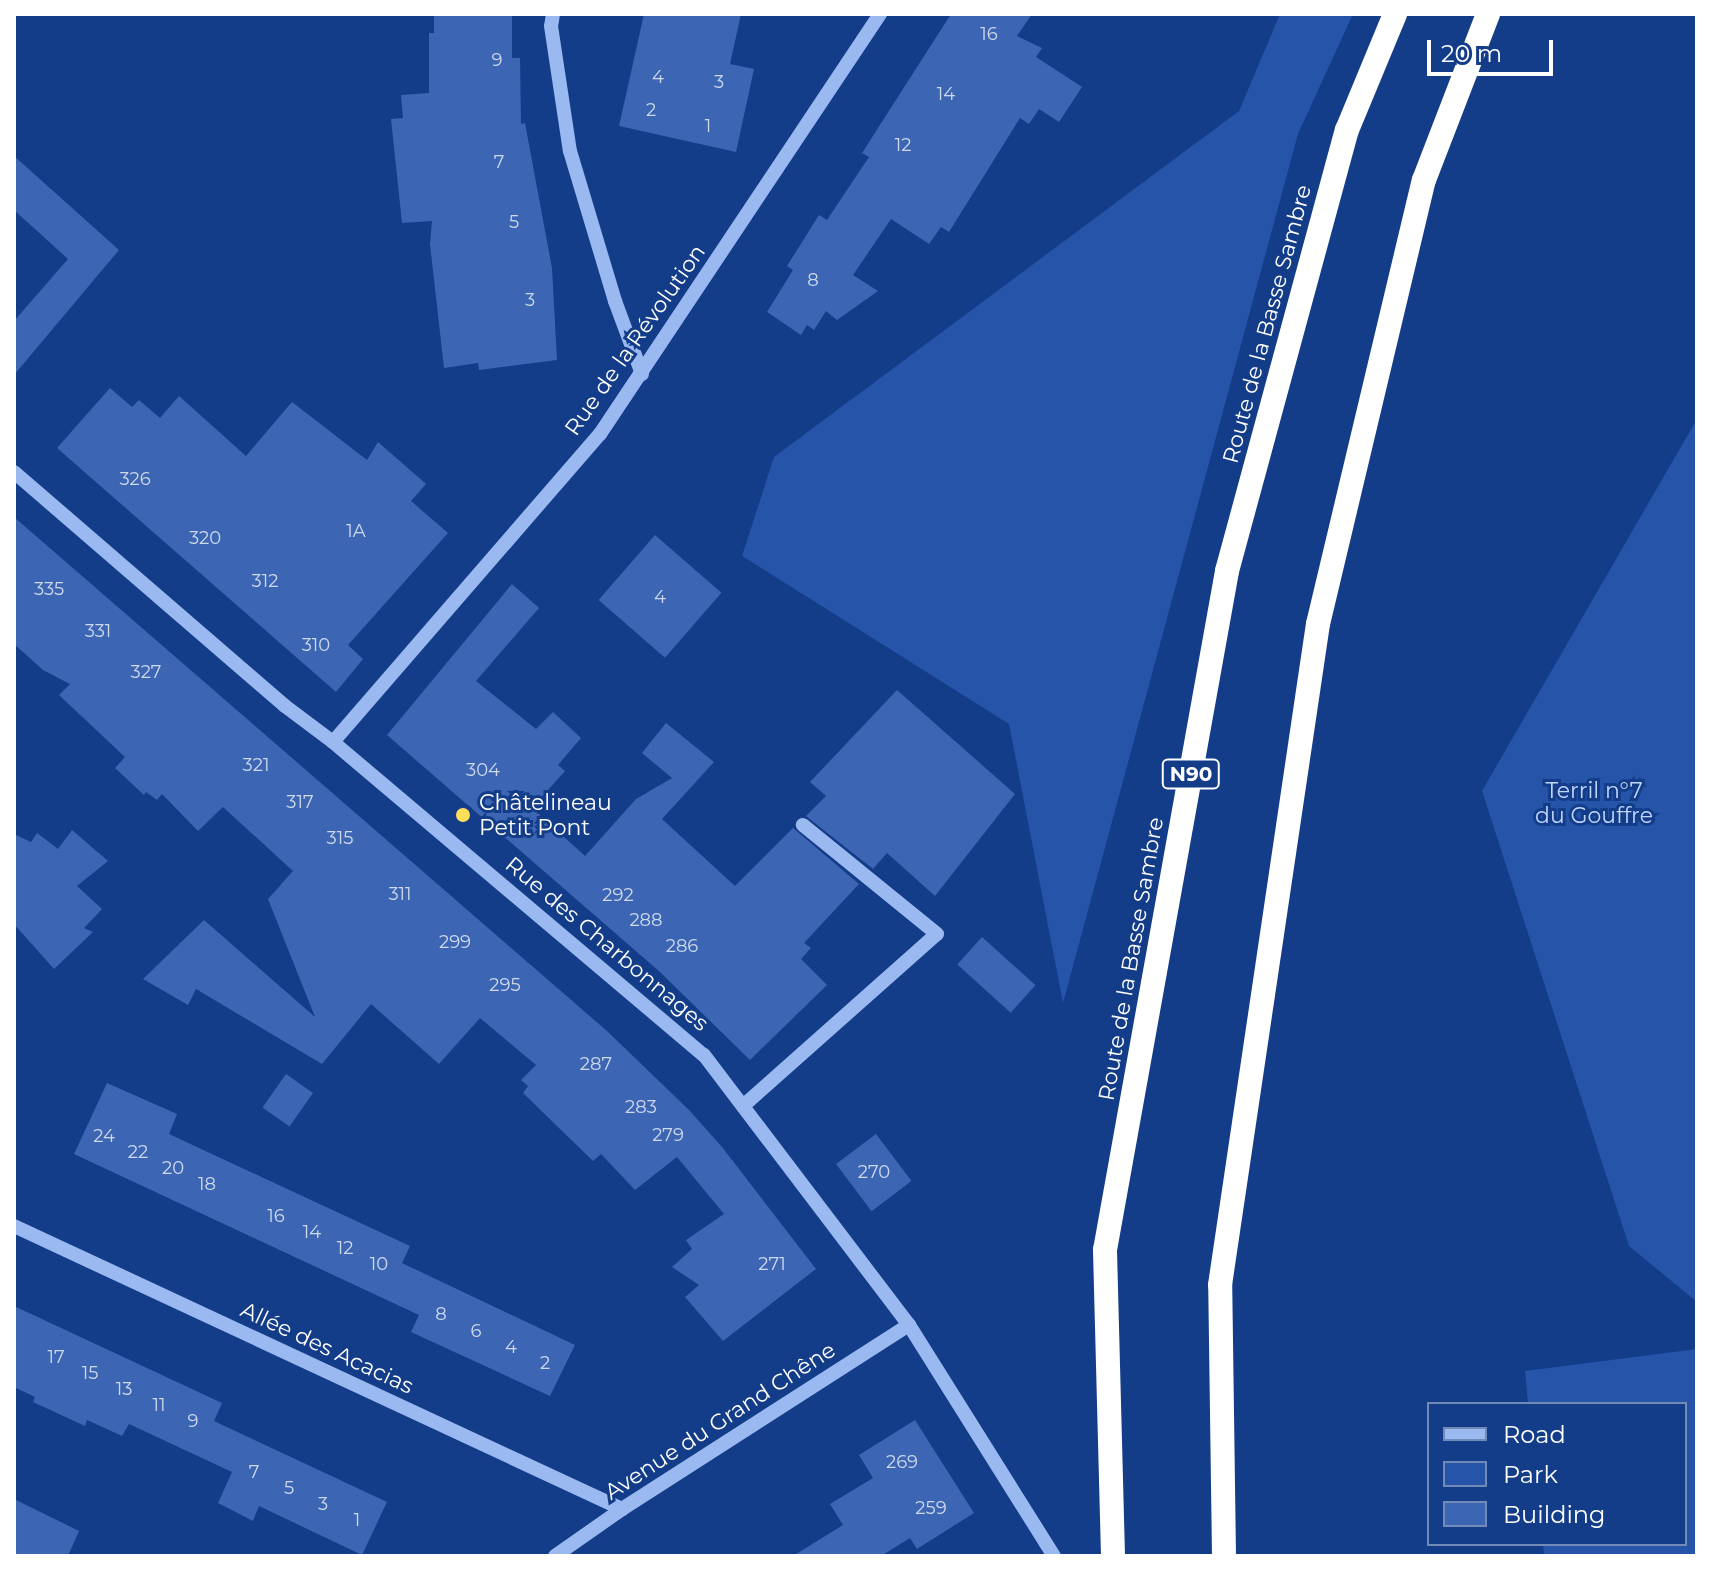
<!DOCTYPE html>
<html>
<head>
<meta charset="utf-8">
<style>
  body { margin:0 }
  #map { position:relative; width:1711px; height:1570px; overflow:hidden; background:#133c89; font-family:Montserrat,sans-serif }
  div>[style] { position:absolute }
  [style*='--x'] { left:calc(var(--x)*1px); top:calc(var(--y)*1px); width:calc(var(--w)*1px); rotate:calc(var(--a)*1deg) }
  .green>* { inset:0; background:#2554a8 }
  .building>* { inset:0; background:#3c66b3; transform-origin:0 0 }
  .minor>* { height:14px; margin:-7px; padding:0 7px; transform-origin:7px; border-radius:7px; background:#9ab9f0 }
  .highway>* { height:24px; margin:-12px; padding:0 12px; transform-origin:12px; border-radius:12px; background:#fff }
  .dots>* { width:22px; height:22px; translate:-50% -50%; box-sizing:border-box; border:4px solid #133c89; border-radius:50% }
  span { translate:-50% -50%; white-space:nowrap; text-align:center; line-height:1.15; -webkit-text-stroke:6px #133c89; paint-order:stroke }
  .number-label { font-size:18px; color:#ced9ec }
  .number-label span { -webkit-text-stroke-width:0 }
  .shield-label span { padding:2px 6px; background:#133c89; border:2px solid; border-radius:6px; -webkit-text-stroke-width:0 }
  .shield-label { font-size:20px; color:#fff; font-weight:700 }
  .street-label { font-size:22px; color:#fff }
  .park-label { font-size:22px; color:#c0d6fc }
  .poi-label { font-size:22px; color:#fff }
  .left { translate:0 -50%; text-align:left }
  .frame { position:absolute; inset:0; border:16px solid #fff; pointer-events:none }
  .legend { position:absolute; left:1427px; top:1402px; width:260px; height:144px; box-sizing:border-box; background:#133c89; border:2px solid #718ab8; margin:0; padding:10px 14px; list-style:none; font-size:24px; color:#fff }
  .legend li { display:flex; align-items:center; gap:16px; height:40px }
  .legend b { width:40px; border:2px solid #718ab8 }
  .scale { position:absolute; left:1427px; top:40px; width:126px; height:36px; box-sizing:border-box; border:4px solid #fff; border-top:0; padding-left:10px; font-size:24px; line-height:28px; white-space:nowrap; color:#fff; -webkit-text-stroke:6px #133c89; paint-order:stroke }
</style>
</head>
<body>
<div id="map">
  <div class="green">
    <div style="clip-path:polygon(1280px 14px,1353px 14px,1298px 134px,1063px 1003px,1009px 724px,742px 556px,774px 457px,1239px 111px)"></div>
    <div style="clip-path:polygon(1697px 419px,1697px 1302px,1629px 1246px,1482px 791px)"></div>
    <div style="clip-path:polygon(1697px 1349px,1697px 1556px,1544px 1556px,1543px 1544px,1685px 1544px,1685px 1404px,1528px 1404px,1525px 1371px)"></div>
  </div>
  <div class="building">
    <div style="clip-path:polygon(434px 14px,512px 14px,512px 58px,520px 58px,521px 124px,525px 123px,552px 268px,557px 360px,479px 370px,478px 363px,444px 368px,430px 244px,432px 221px,402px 223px,391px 119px,403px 118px,401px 95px,429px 93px,429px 33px,434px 33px)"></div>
    <div style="clip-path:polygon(644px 14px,741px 14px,730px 64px,754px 69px,736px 152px,619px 126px)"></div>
    <div style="clip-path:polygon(951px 14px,1032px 14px,1017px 36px,1042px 48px,1036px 57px,1082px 87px,1059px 122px,1039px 109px,1029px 124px,1020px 118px,949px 232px,941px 227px,929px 244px,891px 219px,853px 275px,878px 291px,837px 320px,826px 311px,814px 330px,807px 325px,801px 335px,767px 312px,793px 270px,787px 266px,819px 215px,827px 220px,869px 157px,862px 153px)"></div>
    <div style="clip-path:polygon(14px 156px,119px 250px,14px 375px,14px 321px,68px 259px,14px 210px)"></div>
    <div style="clip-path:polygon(110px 388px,132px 407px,139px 400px,160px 418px,179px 396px,246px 456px,292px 402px,367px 460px,378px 442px,426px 484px,411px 501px,448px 533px,348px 645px,363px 659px,336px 692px,57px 448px)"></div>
    <div style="clip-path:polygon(14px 517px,607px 1031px,689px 1110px,722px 1147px,816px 1269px,723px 1341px,685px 1297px,699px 1285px,672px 1267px,692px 1249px,686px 1240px,724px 1214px,677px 1157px,635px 1190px,601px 1154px,593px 1161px,523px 1093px,528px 1086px,521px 1080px,536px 1065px,480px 1018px,439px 1064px,371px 1004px,322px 1064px,196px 989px,188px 1005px,143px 979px,204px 920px,315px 1017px,268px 899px,293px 871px,223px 807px,198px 831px,162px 794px,157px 800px,146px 792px,144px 795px,115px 768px,125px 757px,59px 695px,70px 684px,43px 670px,14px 644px)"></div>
    <div style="left:655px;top:535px;width:88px;height:86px;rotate:41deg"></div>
    <div style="clip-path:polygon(512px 584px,539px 608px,476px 681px,536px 729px,553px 712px,581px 738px,558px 765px,565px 771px,532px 808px,585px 856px,636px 799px,672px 778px,642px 753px,666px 723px,714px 762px,662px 819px,735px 886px,793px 828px,859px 884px,804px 943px,811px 948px,801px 959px,827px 985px,750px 1060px,660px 972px,387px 735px)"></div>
    <div style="clip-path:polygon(897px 690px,1015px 794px,935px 896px,887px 853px,873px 869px,806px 816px,826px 796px,810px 782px)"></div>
    <div style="clip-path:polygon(72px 830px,108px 861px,77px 886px,102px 909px,84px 928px,93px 932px,54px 969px,14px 924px,14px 834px,31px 842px,37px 833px,58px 849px)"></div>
    <div style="left:982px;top:937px;width:72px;height:37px;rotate:42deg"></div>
    <div style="left:286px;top:1074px;width:33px;height:41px;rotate:35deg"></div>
    <div style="clip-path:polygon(107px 1083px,177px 1114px,169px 1134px,410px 1246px,402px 1263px,575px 1345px,550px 1396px,411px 1332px,419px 1315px,74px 1154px)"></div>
    <div style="left:876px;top:1134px;width:59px;height:50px;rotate:53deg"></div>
    <div style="clip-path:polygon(14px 1306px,222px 1403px,214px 1421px,387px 1502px,362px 1555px,259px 1506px,253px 1521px,218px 1503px,232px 1472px,129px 1424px,122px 1436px,87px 1420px,85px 1426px,33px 1402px,35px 1397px,14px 1387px)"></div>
    <div style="clip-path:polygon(915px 1420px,974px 1513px,917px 1549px,910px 1538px,881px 1556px,793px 1556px,843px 1525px,830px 1504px,873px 1478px,859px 1455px)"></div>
    <div style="clip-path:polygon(14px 1499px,79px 1531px,68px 1556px,14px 1556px)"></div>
  </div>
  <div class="minor">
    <div style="--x:553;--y:14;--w:12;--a:99"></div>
    <div style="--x:551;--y:26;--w:126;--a:81.4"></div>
    <div style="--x:570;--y:151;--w:157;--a:73.3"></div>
    <div style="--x:615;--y:301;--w:78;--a:69.7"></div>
    <div style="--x:14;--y:472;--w:358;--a:40.8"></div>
    <div style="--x:285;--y:706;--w:60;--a:36.9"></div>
    <div style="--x:333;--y:742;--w:485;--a:40.2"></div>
    <div style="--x:704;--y:1055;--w:339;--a:52.8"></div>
    <div style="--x:909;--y:1325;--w:273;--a:57.9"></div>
    <div style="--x:333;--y:742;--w:408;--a:-49.1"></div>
    <div style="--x:600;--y:434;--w:505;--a:-56.31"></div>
    <div style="--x:743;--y:1106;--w:259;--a:-41.6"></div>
    <div style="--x:937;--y:934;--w:173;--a:-140.9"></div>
    <div style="--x:14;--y:1226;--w:671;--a:24.96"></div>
    <div style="--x:555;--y:1556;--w:82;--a:-35"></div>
    <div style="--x:622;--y:1509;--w:341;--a:-32.7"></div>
  </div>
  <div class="highway">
    <div style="--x:1113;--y:1556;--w:306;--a:-91.5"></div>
    <div style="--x:1105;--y:1250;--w:690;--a:-79.81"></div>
    <div style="--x:1227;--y:571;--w:457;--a:-74.8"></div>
    <div style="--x:1347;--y:130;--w:126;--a:-67.5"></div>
    <div style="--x:1224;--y:1556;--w:271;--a:-90.8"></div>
    <div style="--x:1220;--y:1285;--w:668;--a:-81.57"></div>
    <div style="--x:1318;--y:624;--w:456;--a:-76.6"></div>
    <div style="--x:1424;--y:180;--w:178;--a:-68.9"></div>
  </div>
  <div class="dots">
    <div style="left:463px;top:815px;background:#ffde59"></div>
  </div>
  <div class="number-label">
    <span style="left:989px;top:34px">16</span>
    <span style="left:497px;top:60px">9</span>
    <span style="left:658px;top:77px">4</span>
    <span style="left:719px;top:82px">3</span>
    <span style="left:946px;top:94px">14</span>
    <span style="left:651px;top:110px">2</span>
    <span style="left:708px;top:126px">1</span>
    <span style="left:903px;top:145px">12</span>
    <span style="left:499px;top:162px">7</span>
    <span style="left:514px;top:222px">5</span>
    <span style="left:813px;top:280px">8</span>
    <span style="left:530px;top:300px">3</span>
    <span style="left:135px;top:479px">326</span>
    <span style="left:356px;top:531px">1A</span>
    <span style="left:205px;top:538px">320</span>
    <span style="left:265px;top:581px">312</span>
    <span style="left:49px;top:589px">335</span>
    <span style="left:660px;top:597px">4</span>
    <span style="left:98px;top:631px">331</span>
    <span style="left:316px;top:645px">310</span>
    <span style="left:146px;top:672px">327</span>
    <span style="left:256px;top:765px">321</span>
    <span style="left:483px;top:770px">304</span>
    <span style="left:300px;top:802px">317</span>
    <span style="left:340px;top:838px">315</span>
    <span style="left:400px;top:894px">311</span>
    <span style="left:618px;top:895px">292</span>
    <span style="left:646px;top:920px">288</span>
    <span style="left:455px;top:942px">299</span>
    <span style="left:682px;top:946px">286</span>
    <span style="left:505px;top:985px">295</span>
    <span style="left:596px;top:1064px">287</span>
    <span style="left:641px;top:1107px">283</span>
    <span style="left:668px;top:1135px">279</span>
    <span style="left:104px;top:1136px">24</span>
    <span style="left:138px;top:1152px">22</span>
    <span style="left:173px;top:1168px">20</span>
    <span style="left:874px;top:1172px">270</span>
    <span style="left:207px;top:1184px">18</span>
    <span style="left:276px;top:1216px">16</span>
    <span style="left:312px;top:1232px">14</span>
    <span style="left:345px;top:1248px">12</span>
    <span style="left:379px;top:1264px">10</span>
    <span style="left:772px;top:1264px">271</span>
    <span style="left:441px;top:1314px">8</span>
    <span style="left:476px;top:1331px">6</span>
    <span style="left:511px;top:1347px">4</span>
    <span style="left:56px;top:1357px">17</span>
    <span style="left:545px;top:1363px">2</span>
    <span style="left:90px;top:1373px">15</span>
    <span style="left:124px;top:1389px">13</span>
    <span style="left:159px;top:1405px">11</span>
    <span style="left:193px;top:1421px">9</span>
    <span style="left:902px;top:1462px">269</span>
    <span style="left:254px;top:1472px">7</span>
    <span style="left:289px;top:1488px">5</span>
    <span style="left:323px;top:1504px">3</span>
    <span style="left:931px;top:1508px">259</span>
    <span style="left:357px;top:1520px">1</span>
  </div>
  <div class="shield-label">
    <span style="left:1191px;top:774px">N90</span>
  </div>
  <div class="street-label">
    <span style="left:1267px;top:324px;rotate:-75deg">Route de la Basse Sambre</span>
    <span style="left:635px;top:340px;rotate:-55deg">Rue de la Révolution</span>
    <span style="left:607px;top:944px;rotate:40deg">Rue des Charbonnages</span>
    <span style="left:1131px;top:959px;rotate:-80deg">Route de la Basse Sambre</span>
    <span style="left:327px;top:1348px;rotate:25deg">Allée des Acacias</span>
    <span style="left:720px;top:1421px;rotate:-33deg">Avenue du Grand Chêne</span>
  </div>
  <div class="park-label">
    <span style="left:1594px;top:803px">Terril n°7<br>du Gouffre</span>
  </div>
  <div class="poi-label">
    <span class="left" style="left:479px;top:815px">Châtelineau<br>Petit Pont</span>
  </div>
  <div class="frame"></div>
  <ul class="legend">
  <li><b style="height:10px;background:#9ab9f0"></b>Road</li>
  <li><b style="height:22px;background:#2554a8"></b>Park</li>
  <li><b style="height:22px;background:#3c66b3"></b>Building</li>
  </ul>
  <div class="scale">20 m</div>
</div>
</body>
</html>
